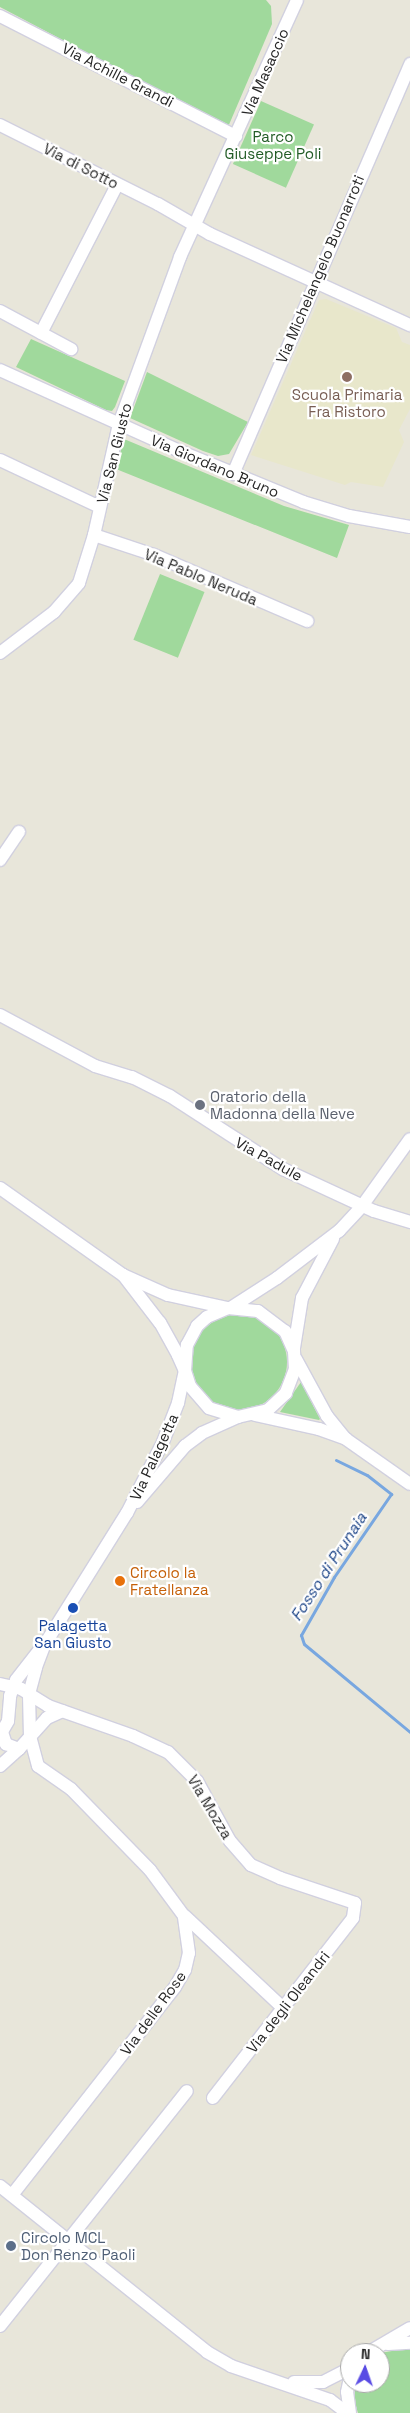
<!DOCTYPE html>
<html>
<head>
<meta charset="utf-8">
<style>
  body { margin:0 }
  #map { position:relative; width:410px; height:2413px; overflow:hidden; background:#e8e6da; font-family:"Space Grotesk",sans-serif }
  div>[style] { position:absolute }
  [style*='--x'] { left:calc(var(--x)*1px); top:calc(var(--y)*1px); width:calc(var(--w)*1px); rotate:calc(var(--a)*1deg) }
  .education>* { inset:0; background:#e8e7cb }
  .green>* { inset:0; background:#a0d99c; transform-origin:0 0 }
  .round { border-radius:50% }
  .stream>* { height:3px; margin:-1.5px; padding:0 1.5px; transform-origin:1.5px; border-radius:1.5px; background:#78a7e0 }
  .roads { filter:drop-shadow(1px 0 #d1d0df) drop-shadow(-1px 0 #d1d0df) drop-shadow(0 1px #d1d0df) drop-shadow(0 -1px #d1d0df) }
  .minor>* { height:12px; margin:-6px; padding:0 6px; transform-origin:6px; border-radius:6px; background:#fff }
  .dots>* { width:14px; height:14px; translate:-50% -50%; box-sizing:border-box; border:2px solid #fff; border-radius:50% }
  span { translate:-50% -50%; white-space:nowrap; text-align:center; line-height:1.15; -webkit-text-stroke:4.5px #fff; paint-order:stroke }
  .street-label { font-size:15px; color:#272727 }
  .park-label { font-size:15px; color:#215b25 }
  .education-label { font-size:15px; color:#785e54 }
  .worship-label { font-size:15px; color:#5b616d }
  .left { translate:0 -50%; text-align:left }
  .food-label { font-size:15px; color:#c56008 }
  .transit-label { font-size:15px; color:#164399 }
  .service-label { font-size:15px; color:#4e5e75 }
  .water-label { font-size:16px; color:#1c4487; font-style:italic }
  .north { position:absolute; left:340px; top:2343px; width:50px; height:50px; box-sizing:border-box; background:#fff; border:1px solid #a9a9a9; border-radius:50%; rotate:3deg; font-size:14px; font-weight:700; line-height:20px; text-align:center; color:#272727 }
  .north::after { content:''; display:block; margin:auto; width:18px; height:22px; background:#594be4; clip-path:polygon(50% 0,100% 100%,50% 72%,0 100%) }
</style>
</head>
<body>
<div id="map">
  <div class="education">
    <div style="clip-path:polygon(326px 299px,396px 328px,402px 342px,410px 345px,410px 409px,399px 430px,404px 442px,383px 487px,351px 482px,345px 485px,251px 455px,319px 300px)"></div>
  </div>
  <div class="green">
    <div style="clip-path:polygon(0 0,266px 0,271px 6px,272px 24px,228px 127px,0 7px)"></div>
    <div style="left:261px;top:101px;width:58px;height:69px;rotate:24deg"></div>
    <div style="clip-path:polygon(31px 339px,125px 381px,115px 407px,112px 411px,106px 410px,16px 367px)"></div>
    <div style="clip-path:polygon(147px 372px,248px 422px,229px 454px,218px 456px,203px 451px,130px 418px)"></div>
    <div style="clip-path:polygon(124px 439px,284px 506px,349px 525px,337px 558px,116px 469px)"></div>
    <div style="left:160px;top:574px;width:48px;height:71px;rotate:22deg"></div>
    <div class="round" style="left:191px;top:1314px;width:96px;height:96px"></div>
    <div style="clip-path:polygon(301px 1382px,320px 1419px,319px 1420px,280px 1412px)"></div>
    <div style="clip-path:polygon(410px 2348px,410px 2413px,358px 2413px,354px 2400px,356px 2383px,380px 2383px,380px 2353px)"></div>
  </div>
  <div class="stream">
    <div style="--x:336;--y:1460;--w:34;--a:26"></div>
    <div style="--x:367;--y:1475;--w:31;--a:38"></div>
    <div style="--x:391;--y:1494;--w:101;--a:124.5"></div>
    <div style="--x:334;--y:1577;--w:67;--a:119.6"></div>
    <div style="--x:301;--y:1635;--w:9;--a:72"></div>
    <div style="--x:304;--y:1644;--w:138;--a:39.7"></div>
  </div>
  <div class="roads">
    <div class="minor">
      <div style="--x:0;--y:16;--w:265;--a:27"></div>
      <div style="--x:0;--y:125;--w:177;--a:26.6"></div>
      <div style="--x:158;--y:204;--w:60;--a:30"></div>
      <div style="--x:210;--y:234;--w:220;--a:24.5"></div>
      <div style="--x:0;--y:311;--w:81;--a:28.2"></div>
      <div style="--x:41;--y:333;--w:166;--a:-62.8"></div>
      <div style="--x:0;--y:370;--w:194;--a:24.3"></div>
      <div style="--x:177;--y:450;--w:136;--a:22.4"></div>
      <div style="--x:303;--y:502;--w:48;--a:16.9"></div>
      <div style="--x:349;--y:516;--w:62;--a:10.2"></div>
      <div style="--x:0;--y:460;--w:110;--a:25.2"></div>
      <div style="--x:233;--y:474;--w:447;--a:-66.6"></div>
      <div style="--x:94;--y:535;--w:63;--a:18.4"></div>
      <div style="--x:154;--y:555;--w:167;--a:23.3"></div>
      <div style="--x:0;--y:653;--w:68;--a:-37.2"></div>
      <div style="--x:54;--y:612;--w:38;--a:-49"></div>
      <div style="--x:79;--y:583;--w:50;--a:-72.6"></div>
      <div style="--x:94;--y:535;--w:114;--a:-77.3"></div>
      <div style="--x:119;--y:424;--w:178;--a:-69.9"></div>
      <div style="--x:180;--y:257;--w:282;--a:-65.5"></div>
      <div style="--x:0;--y:860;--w:34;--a:-56"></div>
      <div style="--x:0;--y:1015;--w:108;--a:28.2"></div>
      <div style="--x:95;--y:1066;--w:39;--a:17"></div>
      <div style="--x:132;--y:1077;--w:42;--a:26.6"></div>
      <div style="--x:170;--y:1096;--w:135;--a:32.9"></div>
      <div style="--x:283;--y:1169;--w:100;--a:24.8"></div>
      <div style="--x:374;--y:1211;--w:38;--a:17"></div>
      <div style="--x:0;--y:1188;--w:151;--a:35.3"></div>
      <div style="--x:123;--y:1275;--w:49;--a:24"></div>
      <div style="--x:168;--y:1295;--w:60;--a:12.4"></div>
      <div style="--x:232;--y:1307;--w:54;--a:-32.8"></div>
      <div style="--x:277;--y:1278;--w:78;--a:-37.2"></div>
      <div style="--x:339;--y:1231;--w:34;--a:-47"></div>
      <div style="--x:362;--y:1206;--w:82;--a:-54.4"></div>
      <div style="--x:294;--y:1348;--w:51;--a:-80.9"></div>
      <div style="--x:302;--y:1298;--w:67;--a:-62.3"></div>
      <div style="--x:296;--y:1359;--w:65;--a:61.5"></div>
      <div style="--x:327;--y:1416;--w:27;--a:51"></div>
      <div style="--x:255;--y:1415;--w:66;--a:12.3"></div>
      <div style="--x:319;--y:1429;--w:29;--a:20"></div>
      <div style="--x:346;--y:1439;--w:78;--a:35.1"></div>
      <div style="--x:137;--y:1502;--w:74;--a:-49.4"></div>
      <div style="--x:185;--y:1446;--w:21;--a:-37"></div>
      <div style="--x:202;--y:1433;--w:39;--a:-24"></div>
      <div style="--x:0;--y:1684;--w:22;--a:13"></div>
      <div style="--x:21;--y:1689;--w:32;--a:32"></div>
      <div style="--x:48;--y:1706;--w:90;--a:19.4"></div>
      <div style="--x:133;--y:1736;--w:38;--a:25"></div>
      <div style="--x:168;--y:1752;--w:41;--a:45"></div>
      <div style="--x:197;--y:1781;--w:68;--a:61.2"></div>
      <div style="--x:230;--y:1841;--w:32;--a:49"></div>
      <div style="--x:251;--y:1865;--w:32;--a:24"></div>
      <div style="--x:280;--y:1878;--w:79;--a:18.4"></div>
      <div style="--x:355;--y:1903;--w:15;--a:98"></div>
      <div style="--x:353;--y:1918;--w:228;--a:127.9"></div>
      <div style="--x:2;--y:1732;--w:13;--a:72"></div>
      <div style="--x:6;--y:1744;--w:14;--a:21"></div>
      <div style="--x:19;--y:1749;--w:42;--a:-47.9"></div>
      <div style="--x:47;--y:1718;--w:17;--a:-24"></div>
      <div style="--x:0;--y:1735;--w:16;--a:-60"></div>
      <div style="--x:8;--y:1721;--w:25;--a:-85"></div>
      <div style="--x:10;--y:1696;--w:17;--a:-69"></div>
      <div style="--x:16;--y:1680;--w:39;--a:-52"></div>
      <div style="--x:0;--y:1766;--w:25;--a:-42"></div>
      <div style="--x:185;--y:1916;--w:134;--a:43.2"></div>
      <div style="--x:0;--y:2186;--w:265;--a:38.7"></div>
      <div style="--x:207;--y:2352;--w:28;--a:30"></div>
      <div style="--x:231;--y:2366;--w:105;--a:19"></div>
      <div style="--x:330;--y:2400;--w:21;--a:37"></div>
      <div style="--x:12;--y:2195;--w:264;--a:-51.9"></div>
      <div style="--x:175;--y:1987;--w:20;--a:-60"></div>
      <div style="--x:185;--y:1970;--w:17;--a:-77"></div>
      <div style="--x:189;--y:1953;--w:37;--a:-98"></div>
      <div style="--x:184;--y:1916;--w:57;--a:-126.5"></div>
      <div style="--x:150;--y:1870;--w:113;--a:-134.3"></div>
      <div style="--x:71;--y:1789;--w:40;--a:-145.1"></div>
      <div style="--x:38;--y:1766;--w:31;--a:-105"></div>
      <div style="--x:30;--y:1736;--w:42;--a:-91.4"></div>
      <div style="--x:29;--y:1694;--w:28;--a:-75"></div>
      <div style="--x:36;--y:1667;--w:25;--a:-69"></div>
      <div style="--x:45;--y:1644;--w:155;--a:-58"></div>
      <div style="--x:127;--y:1513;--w:80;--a:-63.1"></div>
      <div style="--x:163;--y:1442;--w:42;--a:-69"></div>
      <div style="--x:178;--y:1403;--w:33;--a:-78"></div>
      <div style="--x:185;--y:1371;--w:26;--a:-86"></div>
      <div style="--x:187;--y:1345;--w:21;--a:-62"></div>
      <div style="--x:197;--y:1326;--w:13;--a:-42"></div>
      <div style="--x:207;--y:1317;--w:23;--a:-23"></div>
      <div style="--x:228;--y:1308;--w:30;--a:6"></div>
      <div style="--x:258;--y:1311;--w:34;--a:37"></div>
      <div style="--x:285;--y:1331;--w:22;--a:66"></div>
      <div style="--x:294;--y:1351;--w:18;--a:87"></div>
      <div style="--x:295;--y:1369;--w:26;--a:111"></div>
      <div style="--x:286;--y:1393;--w:25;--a:137"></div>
      <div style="--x:268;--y:1410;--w:31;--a:167"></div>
      <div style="--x:238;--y:1417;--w:30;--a:-163"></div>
      <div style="--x:209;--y:1408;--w:29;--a:-131"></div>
      <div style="--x:190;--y:1386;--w:16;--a:-108"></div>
      <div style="--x:185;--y:1371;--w:17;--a:-114"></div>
      <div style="--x:178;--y:1355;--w:37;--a:-119"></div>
      <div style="--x:160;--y:1323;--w:61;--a:-127.6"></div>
      <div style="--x:0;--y:2326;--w:300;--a:-51.5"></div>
      <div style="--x:388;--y:2344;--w:22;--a:-3"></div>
      <div style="--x:371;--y:2351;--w:45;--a:-30.5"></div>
      <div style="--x:294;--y:2382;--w:29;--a:0"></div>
      <div style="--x:323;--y:2382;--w:30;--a:-27"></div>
      <div style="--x:350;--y:2413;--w:21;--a:-98"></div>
      <div style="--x:347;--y:2392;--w:14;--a:-78"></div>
    </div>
  </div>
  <div class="dots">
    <div style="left:347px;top:377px;background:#8d6e63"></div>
    <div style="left:200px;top:1105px;background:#6b7280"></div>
    <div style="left:120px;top:1581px;background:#e8710a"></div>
    <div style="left:73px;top:1608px;background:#1a4fb4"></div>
    <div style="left:11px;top:2246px;background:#5c6f8a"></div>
  </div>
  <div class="street-label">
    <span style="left:265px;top:72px;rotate:-66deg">Via Masaccio</span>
    <span style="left:118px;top:75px;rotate:27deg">Via Achille Grandi</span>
    <span style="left:81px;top:166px;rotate:27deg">Via di Sotto</span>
    <span style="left:320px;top:269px;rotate:-67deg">Via Michelangelo Buonarroti</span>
    <span style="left:114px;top:453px;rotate:-76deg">Via San Giusto</span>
    <span style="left:215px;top:466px;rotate:23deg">Via Giordano Bruno</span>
    <span style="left:201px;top:577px;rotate:23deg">Via Pablo Neruda</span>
    <span style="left:269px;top:1159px;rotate:29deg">Via Padule</span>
    <span style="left:154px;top:1457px;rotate:-65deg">Via Palagetta</span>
    <span style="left:210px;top:1807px;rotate:59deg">Via Mozza</span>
    <span style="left:288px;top:2002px;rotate:-52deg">Via degli Oleandri</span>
    <span style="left:153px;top:2013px;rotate:-54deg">Via delle Rose</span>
  </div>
  <div class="park-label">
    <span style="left:273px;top:145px">Parco<br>Giuseppe Poli</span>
  </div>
  <div class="education-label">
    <span style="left:347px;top:403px">Scuola Primaria<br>Fra Ristoro</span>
  </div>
  <div class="worship-label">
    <span class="left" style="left:210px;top:1105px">Oratorio della<br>Madonna della Neve</span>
  </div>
  <div class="food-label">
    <span class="left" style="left:130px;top:1581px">Circolo la<br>Fratellanza</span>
  </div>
  <div class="transit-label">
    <span style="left:73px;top:1634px">Palagetta<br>San Giusto</span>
  </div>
  <div class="service-label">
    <span class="left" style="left:21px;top:2246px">Circolo MCL<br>Don Renzo Paoli</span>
  </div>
  <div class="water-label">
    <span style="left:329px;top:1567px;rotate:-57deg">Fosso di Prunaia</span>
  </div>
  <div class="north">N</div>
</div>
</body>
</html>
